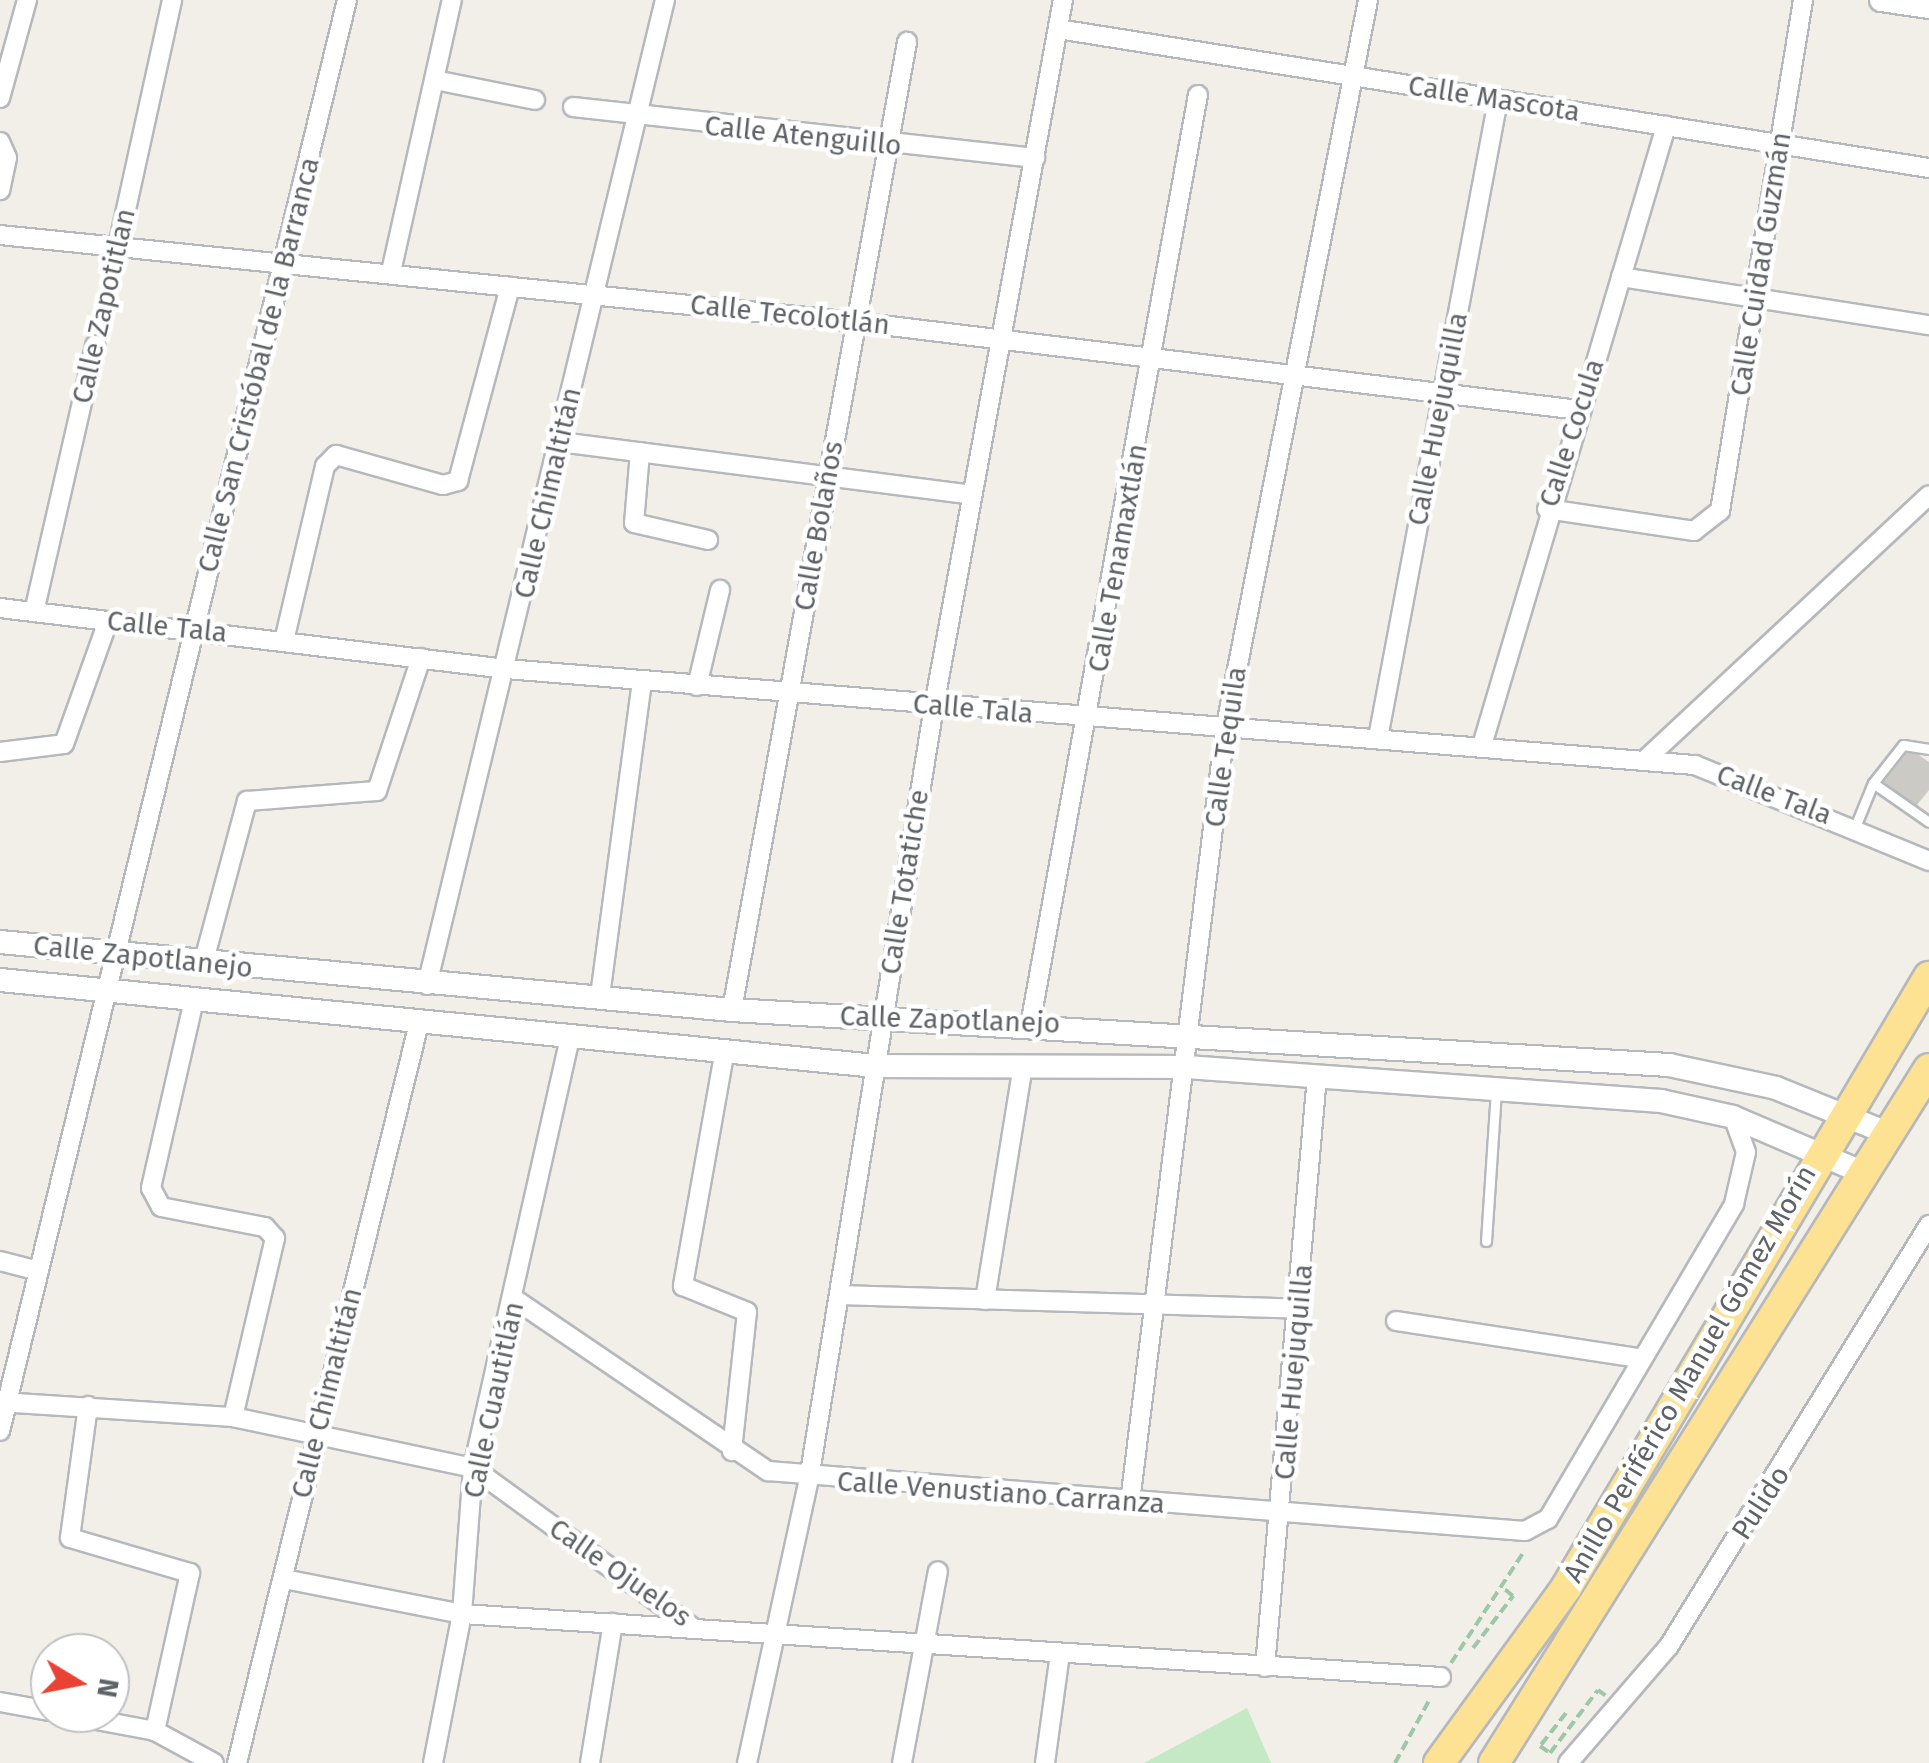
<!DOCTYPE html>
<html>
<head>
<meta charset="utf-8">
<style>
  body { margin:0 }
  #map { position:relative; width:1929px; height:1763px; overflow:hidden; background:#f1efe8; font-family:"Fira Sans",sans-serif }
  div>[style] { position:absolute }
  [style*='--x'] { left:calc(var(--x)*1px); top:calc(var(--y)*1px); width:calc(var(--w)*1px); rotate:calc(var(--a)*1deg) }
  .green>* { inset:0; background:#c5e8c5 }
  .building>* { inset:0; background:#cccac5 }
  .path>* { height:4px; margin-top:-2px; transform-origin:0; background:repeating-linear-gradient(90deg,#9cc7a9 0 10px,transparent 0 15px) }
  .roads { filter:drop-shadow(2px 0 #b5b8bc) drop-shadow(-2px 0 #b5b8bc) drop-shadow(0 2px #b5b8bc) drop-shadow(0 -2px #b5b8bc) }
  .lane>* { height:9px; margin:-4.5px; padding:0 4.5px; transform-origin:4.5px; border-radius:4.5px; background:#fff }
  .street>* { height:18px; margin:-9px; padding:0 9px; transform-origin:9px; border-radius:9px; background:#fff }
  .secondary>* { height:22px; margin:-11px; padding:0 11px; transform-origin:11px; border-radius:11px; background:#fff }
  .highway>* { height:30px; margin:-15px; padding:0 15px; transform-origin:15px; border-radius:15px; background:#fde293 }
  span { translate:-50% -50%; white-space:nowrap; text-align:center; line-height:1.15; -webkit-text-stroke:9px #fff; paint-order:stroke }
  .street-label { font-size:28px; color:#5f6368 }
  .north { position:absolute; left:30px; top:1633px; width:100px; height:100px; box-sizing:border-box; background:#fff; border:2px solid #bfc1c3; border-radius:50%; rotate:100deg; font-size:28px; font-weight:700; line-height:40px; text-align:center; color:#5f6368 }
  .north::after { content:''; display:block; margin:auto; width:35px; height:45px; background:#ea4335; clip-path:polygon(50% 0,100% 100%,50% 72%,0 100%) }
</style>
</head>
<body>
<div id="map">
  <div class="green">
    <div style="clip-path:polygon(1247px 1708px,1271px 1763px,1144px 1763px)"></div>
  </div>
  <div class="building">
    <div style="clip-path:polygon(1910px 749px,1929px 762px,1929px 790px,1909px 815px,1876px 792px)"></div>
  </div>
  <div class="path">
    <div style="--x:100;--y:326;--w:66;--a:-77.7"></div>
    <div style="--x:1473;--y:1648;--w:66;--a:-52.4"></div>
    <div style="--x:1513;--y:1596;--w:13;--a:-141"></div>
    <div style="--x:1451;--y:1663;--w:135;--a:-56.8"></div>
    <div style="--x:1566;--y:1713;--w:42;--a:128.2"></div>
    <div style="--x:1540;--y:1746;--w:12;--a:35"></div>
    <div style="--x:1550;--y:1753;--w:79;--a:-52.7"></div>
    <div style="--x:1598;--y:1690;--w:9;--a:36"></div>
    <div style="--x:1395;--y:1763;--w:75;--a:-61.4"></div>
  </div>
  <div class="roads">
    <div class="lane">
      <div style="--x:1929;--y:749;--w:26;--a:-171"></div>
      <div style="--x:1903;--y:745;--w:48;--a:128.3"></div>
      <div style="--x:1873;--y:783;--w:68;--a:34.9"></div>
      <div style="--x:1855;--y:827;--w:48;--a:-67.8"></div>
      <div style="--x:1486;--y:1241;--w:149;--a:-86.2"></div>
    </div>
    <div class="street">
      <div style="--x:1058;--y:29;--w:882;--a:9.07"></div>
      <div style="--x:435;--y:80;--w:102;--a:11.3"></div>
      <div style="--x:0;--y:98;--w:102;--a:-74.6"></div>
      <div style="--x:573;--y:107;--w:465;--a:6.3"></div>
      <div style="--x:0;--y:142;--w:17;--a:66"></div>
      <div style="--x:7;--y:158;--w:33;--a:102"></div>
      <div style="--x:0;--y:235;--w:861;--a:5.8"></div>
      <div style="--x:857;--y:322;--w:727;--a:6.95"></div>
      <div style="--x:118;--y:246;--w:252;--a:-77.6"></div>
      <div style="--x:391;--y:272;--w:279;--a:-77.4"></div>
      <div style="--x:1621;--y:277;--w:312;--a:8.9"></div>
      <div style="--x:560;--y:442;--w:414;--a:7.3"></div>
      <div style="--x:640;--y:452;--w:71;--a:94.8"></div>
      <div style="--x:634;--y:523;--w:76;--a:12.9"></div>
      <div style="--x:1547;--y:509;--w:149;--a:8.5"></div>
      <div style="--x:1694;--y:531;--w:33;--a:-38"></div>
      <div style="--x:1720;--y:511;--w:518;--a:-80.77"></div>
      <div style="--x:0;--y:608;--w:510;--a:6.87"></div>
      <div style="--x:506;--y:669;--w:1193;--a:4.62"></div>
      <div style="--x:1695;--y:765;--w:253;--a:22.3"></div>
      <div style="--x:34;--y:612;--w:274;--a:-77.1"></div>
      <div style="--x:284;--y:641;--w:180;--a:-76.8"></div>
      <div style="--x:325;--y:466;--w:16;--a:-45"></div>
      <div style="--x:336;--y:455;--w:111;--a:15.7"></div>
      <div style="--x:443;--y:485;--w:16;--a:-15"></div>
      <div style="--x:458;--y:481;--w:201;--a:-75"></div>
      <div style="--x:697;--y:686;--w:99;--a:-76.5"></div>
      <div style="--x:1378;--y:738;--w:649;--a:-79.35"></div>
      <div style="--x:1483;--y:742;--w:643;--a:-73.45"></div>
      <div style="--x:0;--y:752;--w:64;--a:-7.1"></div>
      <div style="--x:64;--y:744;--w:131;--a:-70.3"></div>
      <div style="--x:1645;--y:760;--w:388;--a:-43"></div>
      <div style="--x:203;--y:964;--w:169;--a:-74.9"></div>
      <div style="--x:247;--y:801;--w:130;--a:-4.4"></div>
      <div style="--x:377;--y:791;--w:140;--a:-71.7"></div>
      <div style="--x:427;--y:985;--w:1013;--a:-76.42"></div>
      <div style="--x:600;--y:996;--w:318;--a:-82.4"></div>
      <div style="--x:194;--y:1000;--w:193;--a:102.9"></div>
      <div style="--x:151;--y:1188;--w:21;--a:62"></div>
      <div style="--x:161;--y:1207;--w:106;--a:10.9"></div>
      <div style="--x:265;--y:1227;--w:15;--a:48"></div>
      <div style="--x:275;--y:1238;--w:184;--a:103.2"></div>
      <div style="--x:732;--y:1010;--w:984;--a:-79.75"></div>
      <div style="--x:1031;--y:1020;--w:940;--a:-79.77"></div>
      <div style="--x:724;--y:1055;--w:235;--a:100.1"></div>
      <div style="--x:683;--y:1286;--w:69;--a:22.1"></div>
      <div style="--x:747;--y:1312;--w:140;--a:96.2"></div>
      <div style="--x:0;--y:1261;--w:40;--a:14.4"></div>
      <div style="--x:839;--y:1295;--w:462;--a:1.7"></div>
      <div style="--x:516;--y:1300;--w:305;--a:34.2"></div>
      <div style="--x:768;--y:1471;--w:759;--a:4.53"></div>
      <div style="--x:1525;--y:1531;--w:26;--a:-28"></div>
      <div style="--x:1548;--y:1519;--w:366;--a:-59.4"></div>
      <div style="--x:1734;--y:1204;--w:53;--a:-77"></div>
      <div style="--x:1746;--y:1152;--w:37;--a:-110"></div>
      <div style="--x:985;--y:1300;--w:237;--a:-80.8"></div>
      <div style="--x:1396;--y:1321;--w:245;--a:8.7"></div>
      <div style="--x:0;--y:1402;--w:233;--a:3.7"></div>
      <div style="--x:233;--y:1417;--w:245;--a:12"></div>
      <div style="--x:473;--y:1468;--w:271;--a:36"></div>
      <div style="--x:88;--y:1406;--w:133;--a:97.8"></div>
      <div style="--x:70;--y:1538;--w:125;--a:16.3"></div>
      <div style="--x:190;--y:1573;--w:162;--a:102.5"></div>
      <div style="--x:0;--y:1431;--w:1472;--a:-76.37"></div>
      <div style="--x:1130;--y:1502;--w:777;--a:-82.98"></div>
      <div style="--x:1225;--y:731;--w:745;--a:-78.93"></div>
      <div style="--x:284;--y:1579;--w:181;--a:11.1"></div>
      <div style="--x:462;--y:1614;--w:981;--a:3.68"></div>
      <div style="--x:1265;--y:1667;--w:593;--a:-84.97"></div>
      <div style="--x:0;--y:1702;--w:51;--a:10.2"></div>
      <div style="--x:59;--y:1713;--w:98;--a:10.6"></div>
      <div style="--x:155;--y:1731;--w:67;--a:28.5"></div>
      <div style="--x:237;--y:1763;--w:762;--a:-76.18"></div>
      <div style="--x:433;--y:1763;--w:152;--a:-79"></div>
      <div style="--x:462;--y:1614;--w:146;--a:-85.7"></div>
      <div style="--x:473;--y:1468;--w:441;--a:-77.3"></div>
      <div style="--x:590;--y:1763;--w:142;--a:-80.7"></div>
      <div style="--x:747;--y:1763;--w:291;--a:-77.7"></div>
      <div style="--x:809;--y:1479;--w:783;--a:-80.81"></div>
      <div style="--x:934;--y:706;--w:718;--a:-79.65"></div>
      <div style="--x:902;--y:1763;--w:195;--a:-79.4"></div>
      <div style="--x:1045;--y:1763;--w:111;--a:-82.2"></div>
      <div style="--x:1568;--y:1763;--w:155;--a:-49.2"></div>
      <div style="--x:1669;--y:1646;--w:495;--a:-58.3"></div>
    </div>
    <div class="secondary">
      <div style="--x:1881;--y:0;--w:49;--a:8.3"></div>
      <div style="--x:0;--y:942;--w:735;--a:5.31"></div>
      <div style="--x:732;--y:1010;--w:939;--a:3.36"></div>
      <div style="--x:1669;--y:1065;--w:109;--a:12.1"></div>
      <div style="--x:1776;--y:1088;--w:123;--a:22"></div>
      <div style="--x:0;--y:980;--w:880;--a:5.61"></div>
      <div style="--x:876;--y:1066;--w:311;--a:0.2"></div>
      <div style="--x:1187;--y:1067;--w:475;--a:4.1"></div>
      <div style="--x:1661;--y:1101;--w:74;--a:12.5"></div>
      <div style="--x:1733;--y:1117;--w:145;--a:23.2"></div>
    </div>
    <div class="highway">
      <div style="--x:1439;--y:1763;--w:216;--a:-54"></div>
      <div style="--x:1566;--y:1588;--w:711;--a:-59.29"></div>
      <div style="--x:1494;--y:1763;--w:819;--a:-57.92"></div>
    </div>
  </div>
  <div class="street-label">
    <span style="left:1494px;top:99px;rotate:9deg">Calle Mascota</span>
    <span style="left:803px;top:136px;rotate:6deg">Calle Atenguillo</span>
    <span style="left:1761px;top:264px;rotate:-81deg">Calle Cuidad Guzmán</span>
    <span style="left:104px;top:306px;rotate:-77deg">Calle Zapotitlan</span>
    <span style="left:790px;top:315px;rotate:6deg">Calle Tecolotlán</span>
    <span style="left:259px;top:365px;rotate:-76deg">Calle San Cristóbal de la Barranca</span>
    <span style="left:1438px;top:419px;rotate:-79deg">Calle Huejuquilla</span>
    <span style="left:1572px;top:433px;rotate:-72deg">Calle Cocula</span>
    <span style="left:548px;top:493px;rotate:-77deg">Calle Chimaltitán</span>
    <span style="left:819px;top:526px;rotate:-80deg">Calle Bolaños</span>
    <span style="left:1118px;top:558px;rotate:-80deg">Calle Tenamaxtlán</span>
    <span style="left:167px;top:627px;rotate:6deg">Calle Tala</span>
    <span style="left:973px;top:709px;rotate:5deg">Calle Tala</span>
    <span style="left:1226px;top:747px;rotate:-82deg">Calle Tequila</span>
    <span style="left:1774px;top:795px;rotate:21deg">Calle Tala</span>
    <span style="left:905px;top:882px;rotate:-81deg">Calle Totatiche</span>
    <span style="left:143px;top:957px;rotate:6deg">Calle Zapotlanejo</span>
    <span style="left:950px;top:1020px;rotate:2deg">Calle Zapotlanejo</span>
    <span style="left:1294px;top:1372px;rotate:-85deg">Calle Huejuquilla</span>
    <span style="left:1690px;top:1374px;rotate:-60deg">Anillo Periférico Manuel Gómez Morín</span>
    <span style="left:327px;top:1393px;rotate:-76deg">Calle Chimaltitán</span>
    <span style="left:494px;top:1400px;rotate:-78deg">Calle Cuautitlán</span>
    <span style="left:1001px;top:1493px;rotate:4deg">Calle Venustiano Carranza</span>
    <span style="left:1761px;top:1503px;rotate:-57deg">Pulido</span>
    <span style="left:620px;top:1573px;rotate:35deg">Calle Ojuelos</span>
  </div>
  <div class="north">N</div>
</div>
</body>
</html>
